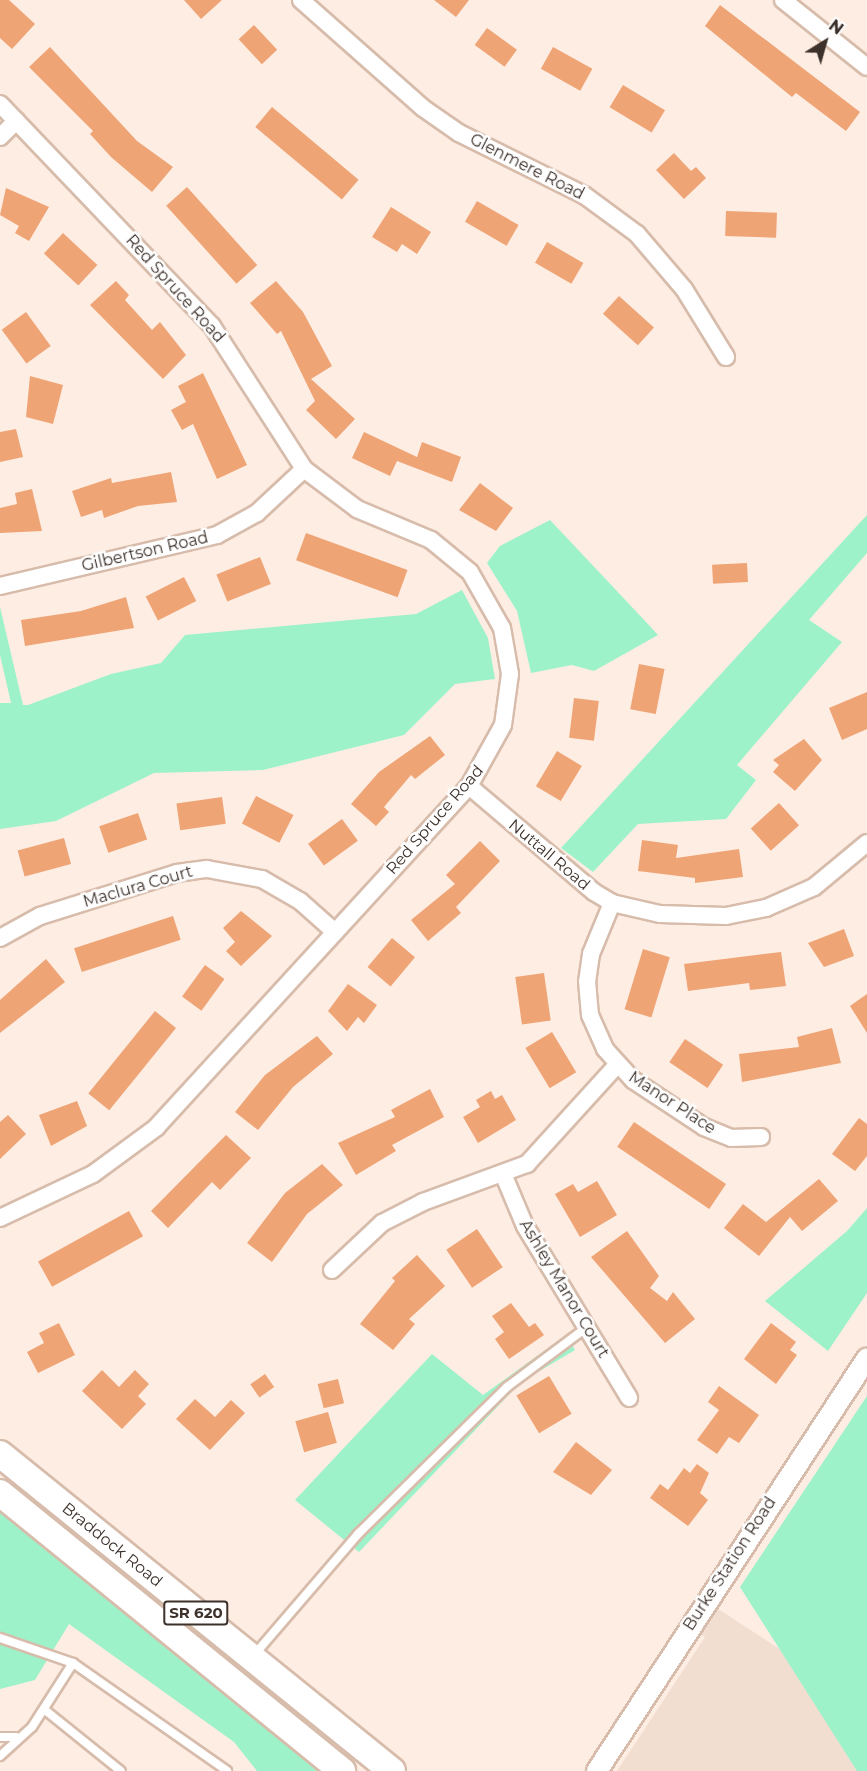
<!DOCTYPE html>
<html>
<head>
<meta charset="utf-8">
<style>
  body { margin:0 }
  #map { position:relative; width:867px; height:1771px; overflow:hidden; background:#feede3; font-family:Montserrat,sans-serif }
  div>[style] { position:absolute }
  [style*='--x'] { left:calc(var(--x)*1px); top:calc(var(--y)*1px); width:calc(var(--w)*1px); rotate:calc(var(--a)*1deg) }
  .built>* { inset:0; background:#f2ded1 }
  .green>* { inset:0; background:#9df2ca }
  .building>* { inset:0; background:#efa475; transform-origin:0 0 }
  .roads { filter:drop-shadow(2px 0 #d7bcab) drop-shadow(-2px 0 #d7bcab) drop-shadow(0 2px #d7bcab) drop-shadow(0 -2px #d7bcab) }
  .service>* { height:8px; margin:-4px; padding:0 4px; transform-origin:4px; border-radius:4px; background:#fff }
  .minor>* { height:16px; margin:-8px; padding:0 8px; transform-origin:8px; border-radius:8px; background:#fff }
  .tertiary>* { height:20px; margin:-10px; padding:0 10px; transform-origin:10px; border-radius:10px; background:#fff }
  .primary>* { height:26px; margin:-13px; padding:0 13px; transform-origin:13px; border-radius:13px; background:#fff }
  span { translate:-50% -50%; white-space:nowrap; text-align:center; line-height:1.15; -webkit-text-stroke:5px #fefefe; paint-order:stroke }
  .shield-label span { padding:2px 4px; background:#fefefe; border:2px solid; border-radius:4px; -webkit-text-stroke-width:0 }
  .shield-label { font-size:15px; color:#3c312b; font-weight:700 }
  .street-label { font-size:16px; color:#3c312b }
  .north { position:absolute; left:795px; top:12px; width:60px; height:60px; -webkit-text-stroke:4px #fefefe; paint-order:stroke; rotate:37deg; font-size:16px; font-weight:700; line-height:24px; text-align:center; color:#3c312b }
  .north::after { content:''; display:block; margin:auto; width:21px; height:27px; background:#3c312b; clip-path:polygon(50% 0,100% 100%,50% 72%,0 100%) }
</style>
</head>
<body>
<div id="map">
  <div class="built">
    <div style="clip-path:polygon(709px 1603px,867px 1706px,867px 1771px,617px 1771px,705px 1637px,692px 1628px)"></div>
  </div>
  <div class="green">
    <div style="clip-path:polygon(867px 515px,867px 553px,809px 620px,842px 642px,737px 765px,756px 780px,726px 819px,638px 824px,593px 872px,561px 848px)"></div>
    <div style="clip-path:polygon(550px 520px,647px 623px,658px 635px,594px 671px,572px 665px,531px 673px,517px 611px,487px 563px,500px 546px)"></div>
    <div style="clip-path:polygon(462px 590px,488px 638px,495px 679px,455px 684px,404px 735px,263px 770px,154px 773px,56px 821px,0 829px,0 703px,11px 703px,0 655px,0 607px,23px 705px,28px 705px,111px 674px,161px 663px,185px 635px,416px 614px)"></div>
    <div style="clip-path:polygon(867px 1208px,867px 1293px,828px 1351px,765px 1301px,847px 1231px)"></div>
    <div style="clip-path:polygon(566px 1335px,575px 1350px,521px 1382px,359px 1552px,295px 1500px,432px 1354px,483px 1395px)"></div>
    <div style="clip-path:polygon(867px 1396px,867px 1771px,857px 1771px,740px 1587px)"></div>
    <div style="clip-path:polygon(0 1502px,292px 1739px,321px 1771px,257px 1771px,234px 1742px,69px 1624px,35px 1680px,0 1689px)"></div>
  </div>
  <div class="building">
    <div style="clip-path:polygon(0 0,9px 0,35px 24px,12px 49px,0 38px)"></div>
    <div style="clip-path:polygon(184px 0,222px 0,201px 19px)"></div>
    <div style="clip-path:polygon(434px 0,469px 0,456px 17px)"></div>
    <div style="clip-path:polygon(720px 5px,860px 112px,846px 131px,796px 93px,792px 97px,705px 26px)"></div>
    <div style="left:254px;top:25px;width:34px;height:21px;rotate:47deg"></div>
    <div style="left:487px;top:28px;width:37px;height:21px;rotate:36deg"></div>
    <div style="clip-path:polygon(50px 47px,137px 141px,173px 167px,152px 192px,111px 157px,90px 134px,93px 131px,29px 67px)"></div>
    <div style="left:553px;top:47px;width:45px;height:25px;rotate:29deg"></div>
    <div style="left:623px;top:85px;width:49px;height:26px;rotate:31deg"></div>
    <div style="left:272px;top:107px;width:113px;height:26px;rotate:40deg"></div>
    <div style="clip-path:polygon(674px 153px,691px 171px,696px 167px,706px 178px,684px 199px,656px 170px)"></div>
    <div style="left:187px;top:187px;width:105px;height:28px;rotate:48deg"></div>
    <div style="clip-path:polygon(6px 188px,49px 207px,29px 241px,15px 233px,19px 226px,0 215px)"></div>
    <div style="left:477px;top:201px;width:48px;height:24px;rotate:30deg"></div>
    <div style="clip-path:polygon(391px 207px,431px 232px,417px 254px,402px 244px,397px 252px,372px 237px)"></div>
    <div style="left:726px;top:211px;width:51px;height:25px;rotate:2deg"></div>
    <div style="left:63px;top:233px;width:47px;height:28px;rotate:43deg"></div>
    <div style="left:547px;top:242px;width:42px;height:24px;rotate:30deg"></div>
    <div style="clip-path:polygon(116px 281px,129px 295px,125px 300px,152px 330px,160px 322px,186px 355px,163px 379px,90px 305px)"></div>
    <div style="clip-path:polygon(276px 281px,303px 312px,332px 366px,311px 379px,355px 419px,336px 439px,306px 410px,315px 401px,281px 331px,277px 334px,250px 303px)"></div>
    <div style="left:619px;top:296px;width:47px;height:24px;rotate:42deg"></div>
    <div style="left:26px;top:312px;width:42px;height:30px;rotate:54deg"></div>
    <div style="clip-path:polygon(203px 373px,247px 465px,217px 479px,193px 424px,182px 430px,171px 410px,186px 402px,178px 386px)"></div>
    <div style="clip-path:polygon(30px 376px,63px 385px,53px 424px,26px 417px)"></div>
    <div style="clip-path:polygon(16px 429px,23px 457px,0 462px,0 432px)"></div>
    <div style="clip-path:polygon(364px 432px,417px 457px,422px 442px,461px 457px,452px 482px,397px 461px,390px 476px,352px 458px)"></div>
    <div style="clip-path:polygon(171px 472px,177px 502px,138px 506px,104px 518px,102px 510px,81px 517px,72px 491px,111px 478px,112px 483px)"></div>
    <div style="clip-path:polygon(480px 483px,513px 508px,496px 531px,459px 510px)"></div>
    <div style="clip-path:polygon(32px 489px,42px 531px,0 533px,0 508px,17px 504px,15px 493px)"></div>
    <div style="left:306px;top:533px;width:108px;height:29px;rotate:20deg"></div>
    <div style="left:260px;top:557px;width:29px;height:47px;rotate:68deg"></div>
    <div style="left:747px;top:563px;width:19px;height:35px;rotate:87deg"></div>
    <div style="left:184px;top:577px;width:27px;height:43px;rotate:63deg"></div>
    <div style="clip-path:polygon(126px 597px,134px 628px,25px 646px,21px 620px,81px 611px)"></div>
    <div style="left:639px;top:664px;width:26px;height:46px;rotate:11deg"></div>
    <div style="clip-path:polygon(867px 692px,867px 729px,842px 740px,829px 708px)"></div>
    <div style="left:574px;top:698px;width:25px;height:40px;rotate:7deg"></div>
    <div style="clip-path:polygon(430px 736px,445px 755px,415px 779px,411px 775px,384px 807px,389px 812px,376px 826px,351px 804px,379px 772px)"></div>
    <div style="clip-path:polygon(804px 739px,822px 760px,795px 791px,773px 772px,779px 765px,773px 760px)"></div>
    <div style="left:557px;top:751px;width:29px;height:41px;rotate:31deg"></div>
    <div style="left:256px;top:796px;width:42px;height:31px;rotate:27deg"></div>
    <div style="left:222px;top:797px;width:27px;height:46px;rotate:82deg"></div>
    <div style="left:779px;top:803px;width:30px;height:38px;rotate:48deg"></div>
    <div style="left:138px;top:813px;width:28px;height:41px;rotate:71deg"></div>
    <div style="left:342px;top:819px;width:27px;height:42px;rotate:54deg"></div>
    <div style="left:64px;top:838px;width:27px;height:48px;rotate:75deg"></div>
    <div style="clip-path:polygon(642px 840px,678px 845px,676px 858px,739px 849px,743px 877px,695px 883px,695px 878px,638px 871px)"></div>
    <div style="clip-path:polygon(480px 841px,500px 861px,456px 907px,461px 913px,428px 941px,411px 920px,455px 884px,446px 875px)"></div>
    <div style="clip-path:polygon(241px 911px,272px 936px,241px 966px,226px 951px,235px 942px,223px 928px)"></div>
    <div style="left:173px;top:916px;width:25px;height:104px;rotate:72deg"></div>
    <div style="clip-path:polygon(844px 929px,854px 956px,824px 967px,808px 943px)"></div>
    <div style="left:392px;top:938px;width:30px;height:38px;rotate:40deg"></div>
    <div style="left:643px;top:949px;width:28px;height:63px;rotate:17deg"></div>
    <div style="clip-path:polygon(781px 952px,786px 986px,750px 990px,749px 983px,688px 991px,684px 964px)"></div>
    <div style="clip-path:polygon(46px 959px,65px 982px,0 1033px,0 1000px)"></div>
    <div style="left:205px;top:965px;width:24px;height:39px;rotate:36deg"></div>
    <div style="left:544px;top:973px;width:48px;height:29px;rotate:82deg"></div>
    <div style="clip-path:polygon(348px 984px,377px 1005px,364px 1023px,358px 1017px,347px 1031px,328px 1011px)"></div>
    <div style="clip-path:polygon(867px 994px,867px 1033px,850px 1006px)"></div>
    <div style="left:155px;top:1011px;width:27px;height:106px;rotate:39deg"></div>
    <div style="clip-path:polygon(832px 1028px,841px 1063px,742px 1082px,739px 1054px,799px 1047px,797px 1037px)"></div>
    <div style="left:552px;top:1032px;width:47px;height:31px;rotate:59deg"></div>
    <div style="clip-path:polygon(317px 1036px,333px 1054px,293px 1087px,258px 1130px,235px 1112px,265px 1075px)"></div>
    <div style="left:685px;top:1039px;width:46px;height:28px;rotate:34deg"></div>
    <div style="clip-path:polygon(430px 1089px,444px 1117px,392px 1145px,396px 1151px,356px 1175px,338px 1143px,395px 1117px,391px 1110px)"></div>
    <div style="clip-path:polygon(491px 1091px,495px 1099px,502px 1095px,516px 1120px,478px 1143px,463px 1117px,480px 1107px,476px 1100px)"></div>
    <div style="clip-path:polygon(77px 1101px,87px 1126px,51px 1146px,39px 1115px)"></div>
    <div style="clip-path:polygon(8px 1115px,26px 1134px,0 1159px,0 1122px)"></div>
    <div style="clip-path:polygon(859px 1118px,867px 1124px,867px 1156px,855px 1171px,832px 1154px)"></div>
    <div style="left:634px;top:1122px;width:111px;height:30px;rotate:34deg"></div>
    <div style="clip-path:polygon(226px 1135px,251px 1158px,220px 1190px,212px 1182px,168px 1228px,151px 1211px)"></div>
    <div style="clip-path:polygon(322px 1164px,343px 1185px,307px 1214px,272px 1262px,247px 1243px,285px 1193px)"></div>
    <div style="clip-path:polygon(819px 1179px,838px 1201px,802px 1231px,790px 1217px,759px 1256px,724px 1228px,743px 1204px,766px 1222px)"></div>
    <div style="clip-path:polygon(597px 1181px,617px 1215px,580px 1237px,555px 1194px,573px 1184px,578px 1192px)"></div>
    <div style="left:129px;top:1211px;width:29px;height:104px;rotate:61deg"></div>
    <div style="left:477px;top:1229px;width:46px;height:37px;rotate:56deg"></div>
    <div style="clip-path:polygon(627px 1231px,659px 1276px,650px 1288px,667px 1301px,673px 1292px,695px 1319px,665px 1343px,591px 1257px)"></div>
    <div style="clip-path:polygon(417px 1255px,445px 1286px,409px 1319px,415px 1324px,393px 1350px,360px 1324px,395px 1281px,392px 1278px)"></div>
    <div style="clip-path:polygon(511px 1303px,529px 1327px,535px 1323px,544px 1335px,509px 1359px,495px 1339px,504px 1332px,492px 1316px)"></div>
    <div style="clip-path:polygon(59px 1323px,75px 1355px,38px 1373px,27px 1352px,44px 1343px,39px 1333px)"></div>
    <div style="clip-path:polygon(771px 1323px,796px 1342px,790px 1350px,797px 1355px,776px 1384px,744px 1359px)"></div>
    <div style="clip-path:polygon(102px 1370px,119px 1387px,135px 1370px,149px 1384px,138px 1396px,146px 1404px,122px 1429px,82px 1391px)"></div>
    <div style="left:265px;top:1374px;width:16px;height:18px;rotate:55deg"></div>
    <div style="left:549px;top:1376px;width:44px;height:38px;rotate:59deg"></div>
    <div style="left:338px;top:1379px;width:25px;height:21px;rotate:76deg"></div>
    <div style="clip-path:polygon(719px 1386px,759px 1415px,739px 1443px,729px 1437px,717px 1454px,697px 1440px,719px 1410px,708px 1402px)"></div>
    <div style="clip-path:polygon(195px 1399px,215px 1417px,231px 1400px,245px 1413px,210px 1450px,176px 1419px)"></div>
    <div style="left:328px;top:1412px;width:32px;height:34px;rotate:74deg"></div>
    <div style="clip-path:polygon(576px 1442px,612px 1470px,591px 1495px,553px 1472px)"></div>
    <div style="clip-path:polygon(697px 1464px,709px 1473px,700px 1493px,708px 1500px,688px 1526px,650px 1498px,660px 1484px,668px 1490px,684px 1468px,690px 1473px)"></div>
  </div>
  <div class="roads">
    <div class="service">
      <div style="--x:0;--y:1638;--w:77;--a:18.9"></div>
      <div style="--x:73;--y:1663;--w:188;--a:35"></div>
      <div style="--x:254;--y:1655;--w:160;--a:-49.3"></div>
      <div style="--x:358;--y:1534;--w:209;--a:-44.6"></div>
      <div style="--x:507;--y:1387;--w:99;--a:-36.8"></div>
      <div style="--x:45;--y:1710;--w:97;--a:38.8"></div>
      <div style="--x:0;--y:1737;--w:16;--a:0"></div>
      <div style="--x:0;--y:1756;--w:43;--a:-42.2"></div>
      <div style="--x:32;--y:1727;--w:76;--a:-57.4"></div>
    </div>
    <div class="minor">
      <div style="--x:301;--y:0;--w:163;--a:41.5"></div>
      <div style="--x:423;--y:108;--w:44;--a:34.8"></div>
      <div style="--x:459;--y:133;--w:140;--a:26.4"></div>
      <div style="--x:584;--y:195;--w:66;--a:36.3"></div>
      <div style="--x:637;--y:234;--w:72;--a:49.5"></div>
      <div style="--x:684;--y:289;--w:80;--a:58.3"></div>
      <div style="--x:783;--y:0;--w:107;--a:38.6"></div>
      <div style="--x:0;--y:104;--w:307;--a:46.3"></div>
      <div style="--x:212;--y:326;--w:170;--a:57.2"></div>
      <div style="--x:304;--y:469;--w:66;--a:37"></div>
      <div style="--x:357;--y:509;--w:80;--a:22.7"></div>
      <div style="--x:431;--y:540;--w:50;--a:39.4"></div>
      <div style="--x:470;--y:572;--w:64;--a:60.3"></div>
      <div style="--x:502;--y:628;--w:47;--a:80.1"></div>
      <div style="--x:510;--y:674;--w:51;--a:97.8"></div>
      <div style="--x:503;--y:725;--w:70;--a:119.1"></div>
      <div style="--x:469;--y:786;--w:462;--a:132.5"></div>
      <div style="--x:157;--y:1127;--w:79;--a:143.7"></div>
      <div style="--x:93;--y:1174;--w:103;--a:154.7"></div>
      <div style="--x:0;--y:137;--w:23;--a:-45"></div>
      <div style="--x:0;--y:586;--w:223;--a:-13.2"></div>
      <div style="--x:217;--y:535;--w:46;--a:-28.8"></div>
      <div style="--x:257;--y:513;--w:64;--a:-43.1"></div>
      <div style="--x:469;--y:786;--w:164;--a:40.3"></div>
      <div style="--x:594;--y:892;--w:21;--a:31"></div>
      <div style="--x:612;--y:903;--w:49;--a:12.9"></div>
      <div style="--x:660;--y:914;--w:66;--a:1.7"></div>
      <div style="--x:726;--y:916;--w:41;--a:-11.3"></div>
      <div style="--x:766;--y:908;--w:52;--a:-23.6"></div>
      <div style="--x:814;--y:887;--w:69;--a:-39.7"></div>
      <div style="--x:612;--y:903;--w:55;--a:112.4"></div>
      <div style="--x:591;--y:954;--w:27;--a:98"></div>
      <div style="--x:587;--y:981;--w:34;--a:85"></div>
      <div style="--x:590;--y:1015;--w:37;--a:66"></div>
      <div style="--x:605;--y:1049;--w:42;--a:47.9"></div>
      <div style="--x:633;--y:1080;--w:85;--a:33.5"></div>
      <div style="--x:704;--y:1127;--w:29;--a:22"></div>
      <div style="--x:731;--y:1138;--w:30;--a:-2"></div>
      <div style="--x:0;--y:938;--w:46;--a:-28.8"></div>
      <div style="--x:40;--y:916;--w:144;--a:-17.4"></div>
      <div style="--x:177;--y:873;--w:30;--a:-8"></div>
      <div style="--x:207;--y:869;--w:56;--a:10.3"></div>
      <div style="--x:262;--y:879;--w:44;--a:30.1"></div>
      <div style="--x:300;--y:901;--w:47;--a:41.5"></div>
      <div style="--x:504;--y:1176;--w:54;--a:67.2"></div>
      <div style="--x:525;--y:1226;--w:201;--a:58.8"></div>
      <div style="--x:332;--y:1270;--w:69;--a:-43.2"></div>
      <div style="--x:382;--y:1223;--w:46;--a:-27.1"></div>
      <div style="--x:423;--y:1202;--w:111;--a:-20.1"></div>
      <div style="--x:527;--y:1164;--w:134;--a:-47.7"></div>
    </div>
    <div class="tertiary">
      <div style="--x:597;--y:1771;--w:493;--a:-56.8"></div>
    </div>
    <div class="primary">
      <div style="--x:0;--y:1454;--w:504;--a:38.96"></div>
      <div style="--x:0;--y:1493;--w:441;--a:39.1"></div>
    </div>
  </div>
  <div class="shield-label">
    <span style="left:196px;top:1613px">SR 620</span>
  </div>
  <div class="street-label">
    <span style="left:527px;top:167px;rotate:27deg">Glenmere Road</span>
    <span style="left:175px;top:289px;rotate:48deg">Red Spruce Road</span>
    <span style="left:145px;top:552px;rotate:-13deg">Gilbertson Road</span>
    <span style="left:435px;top:820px;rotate:-49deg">Red Spruce Road</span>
    <span style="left:549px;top:855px;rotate:40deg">Nuttall Road</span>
    <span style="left:138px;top:887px;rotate:-16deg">Maclura Court</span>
    <span style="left:672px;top:1103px;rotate:33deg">Manor Place</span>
    <span style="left:564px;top:1289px;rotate:59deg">Ashley Manor Court</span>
    <span style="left:112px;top:1545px;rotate:39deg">Braddock Road</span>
    <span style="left:730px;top:1564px;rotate:-57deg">Burke Station Road</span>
  </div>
  <div class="north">N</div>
</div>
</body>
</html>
